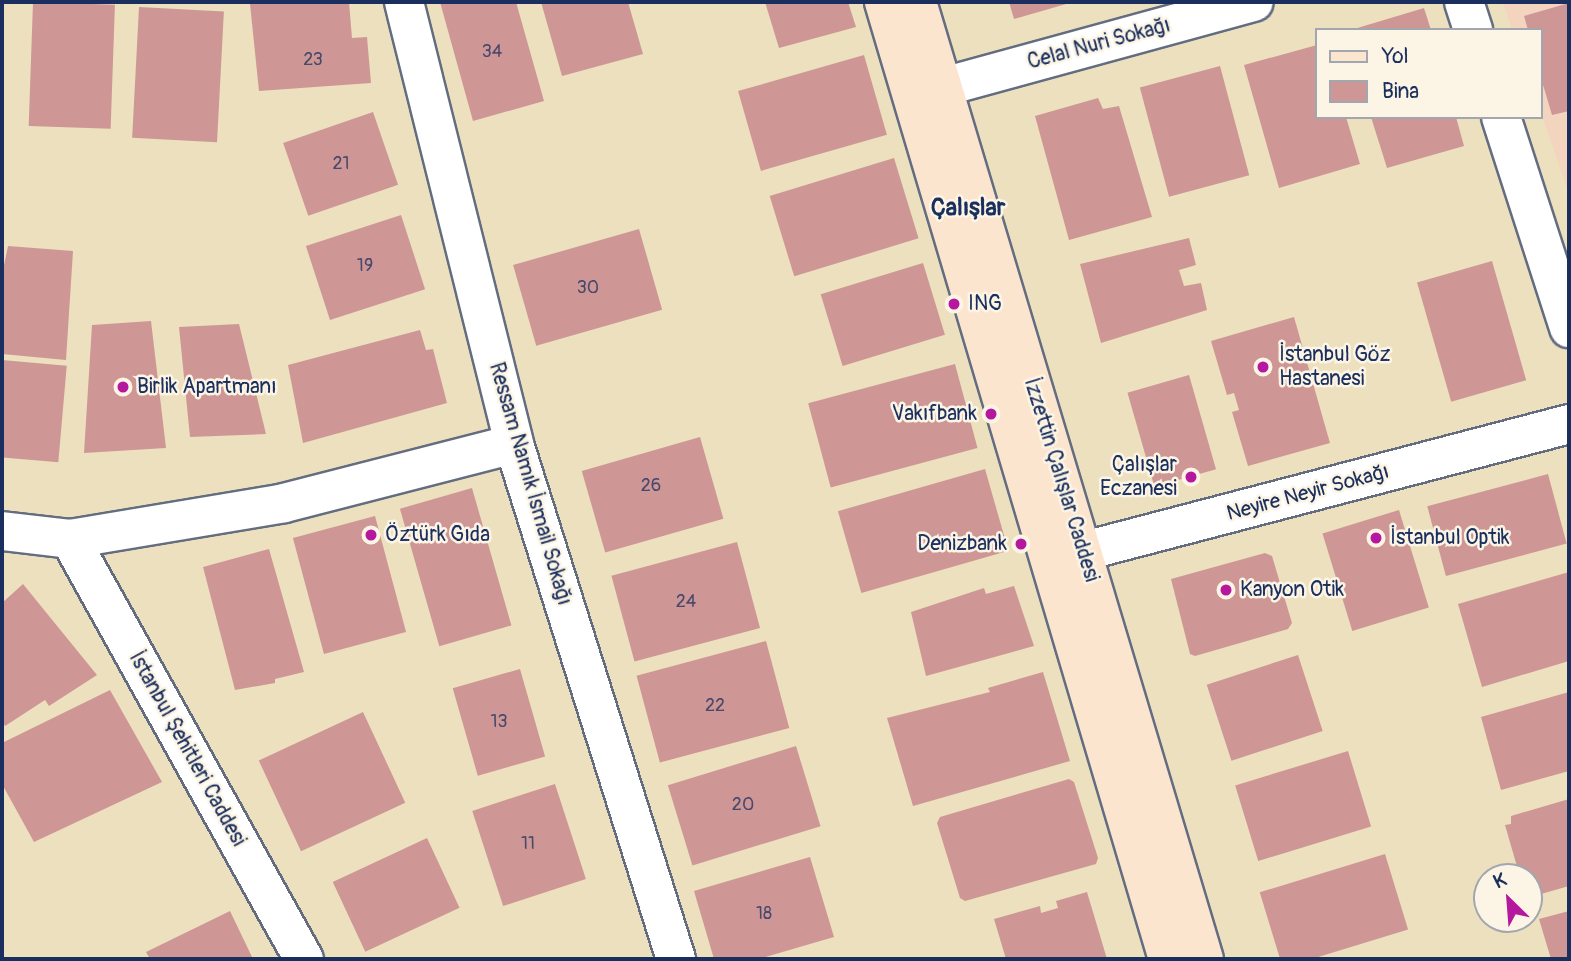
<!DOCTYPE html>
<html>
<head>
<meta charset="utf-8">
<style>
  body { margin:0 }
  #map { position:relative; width:1571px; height:961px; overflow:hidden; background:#ece0bf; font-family:Pangolin,sans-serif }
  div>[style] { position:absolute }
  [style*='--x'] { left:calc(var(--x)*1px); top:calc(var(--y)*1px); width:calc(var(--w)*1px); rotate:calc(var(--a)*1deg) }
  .built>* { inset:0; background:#f3d4bf }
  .building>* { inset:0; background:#ce9795; transform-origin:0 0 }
  .roads { filter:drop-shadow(2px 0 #646d80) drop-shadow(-2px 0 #646d80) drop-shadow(0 2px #646d80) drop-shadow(0 -2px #646d80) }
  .minor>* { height:38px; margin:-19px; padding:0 19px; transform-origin:19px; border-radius:19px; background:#fff }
  .secondary>* { height:38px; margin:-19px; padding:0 19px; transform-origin:19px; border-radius:19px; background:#fce5cf }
  .dots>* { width:19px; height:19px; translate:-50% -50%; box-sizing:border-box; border:4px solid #fcf5e5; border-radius:50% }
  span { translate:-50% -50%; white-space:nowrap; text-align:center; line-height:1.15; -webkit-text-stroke:5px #fcf5e5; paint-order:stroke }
  .number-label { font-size:18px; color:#48496c }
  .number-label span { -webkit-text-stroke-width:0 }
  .street-label { font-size:21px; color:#1b2f5e }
  .poi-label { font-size:21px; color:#1b2f5e }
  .left { translate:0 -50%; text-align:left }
  .right { translate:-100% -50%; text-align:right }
  .quarter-label { font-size:24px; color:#1b2f5e; font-weight:700 }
  .frame { position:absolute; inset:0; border:4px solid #1b2f5e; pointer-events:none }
  .legend { position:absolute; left:1315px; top:28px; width:228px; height:91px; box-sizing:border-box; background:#fcf5e5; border:2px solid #a2a6af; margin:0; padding:9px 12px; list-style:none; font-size:21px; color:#1b2f5e }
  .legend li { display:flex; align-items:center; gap:14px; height:35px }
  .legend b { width:35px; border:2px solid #a2a6af }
  .north { position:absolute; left:1473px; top:863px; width:70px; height:70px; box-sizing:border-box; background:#fcf5e5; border:2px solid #a2a6af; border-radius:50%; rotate:335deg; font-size:19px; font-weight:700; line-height:28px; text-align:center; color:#1b2f5e }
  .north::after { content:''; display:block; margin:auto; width:24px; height:32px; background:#b5179e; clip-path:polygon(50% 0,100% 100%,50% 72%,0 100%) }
</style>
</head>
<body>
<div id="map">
  <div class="built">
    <div style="clip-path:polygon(1503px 2px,1569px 2px,1569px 194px,1541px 113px,1541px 30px,1512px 30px)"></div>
  </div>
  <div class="building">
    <div style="left:33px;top:2px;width:82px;height:124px;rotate:2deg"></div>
    <div style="clip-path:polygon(282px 2px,349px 2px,352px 38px,367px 37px,371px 83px,259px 91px,250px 4px)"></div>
    <div style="clip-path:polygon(440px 2px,516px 2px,544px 101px,473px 121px)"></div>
    <div style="clip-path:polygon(541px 2px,628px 2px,643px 54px,562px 76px)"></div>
    <div style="clip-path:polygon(765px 2px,848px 2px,856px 27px,779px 48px)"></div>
    <div style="clip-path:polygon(1009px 2px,1073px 2px,1014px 19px)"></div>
    <div style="clip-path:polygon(1569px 3px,1569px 111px,1552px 115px,1541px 78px,1541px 30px,1528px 30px,1524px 16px)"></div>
    <div style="left:139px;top:7px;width:85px;height:131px;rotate:3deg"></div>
    <div style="clip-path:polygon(1424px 8px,1431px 30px,1354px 30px,1354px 29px)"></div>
    <div style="clip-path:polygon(1317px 45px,1317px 117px,1346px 117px,1360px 164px,1279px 188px,1244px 65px)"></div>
    <div style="left:864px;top:55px;width:83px;height:131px;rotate:74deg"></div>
    <div style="left:1220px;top:66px;width:113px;height:83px;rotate:75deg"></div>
    <div style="clip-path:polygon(1098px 98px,1103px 109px,1119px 106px,1152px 217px,1069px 240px,1035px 116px)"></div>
    <div style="left:373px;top:112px;width:77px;height:95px;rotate:71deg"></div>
    <div style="clip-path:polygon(1371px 117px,1456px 117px,1464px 146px,1387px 168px)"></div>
    <div style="left:894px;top:158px;width:84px;height:130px;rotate:73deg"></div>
    <div style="left:401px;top:215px;width:78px;height:100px;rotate:72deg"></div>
    <div style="left:639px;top:229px;width:84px;height:131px;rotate:74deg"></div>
    <div style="clip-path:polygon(1189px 238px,1196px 265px,1179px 270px,1184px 286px,1201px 283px,1207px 310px,1101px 343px,1080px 264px)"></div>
    <div style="clip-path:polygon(8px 246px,73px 251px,66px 360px,2px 354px,2px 275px)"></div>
    <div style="left:1492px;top:261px;width:124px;height:78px;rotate:74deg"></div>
    <div style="left:923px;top:263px;width:75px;height:107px;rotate:73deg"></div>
    <div style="clip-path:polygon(1294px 317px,1330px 443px,1248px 466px,1232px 412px,1239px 410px,1234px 393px,1227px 395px,1211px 341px)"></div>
    <div style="clip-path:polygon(151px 321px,166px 448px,84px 453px,92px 325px)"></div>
    <div style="clip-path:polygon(239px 324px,266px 434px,190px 437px,179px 327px)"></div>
    <div style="clip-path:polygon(420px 330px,426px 350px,433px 349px,447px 403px,303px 443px,288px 365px)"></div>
    <div style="left:2px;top:360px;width:65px;height:97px;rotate:5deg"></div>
    <div style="left:955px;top:364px;width:87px;height:152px;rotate:75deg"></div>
    <div style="left:1189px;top:375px;width:98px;height:64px;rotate:74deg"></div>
    <div style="left:700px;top:437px;width:85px;height:123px;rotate:74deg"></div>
    <div style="left:985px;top:469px;width:85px;height:153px;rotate:74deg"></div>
    <div style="left:1548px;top:474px;width:72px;height:125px;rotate:75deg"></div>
    <div style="left:472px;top:488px;width:143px;height:75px;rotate:74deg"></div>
    <div style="left:1399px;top:510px;width:102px;height:80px;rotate:73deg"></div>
    <div style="left:375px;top:516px;width:120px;height:85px;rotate:75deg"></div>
    <div style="left:737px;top:542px;width:89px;height:130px;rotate:75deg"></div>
    <div style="clip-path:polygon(269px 549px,304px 672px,275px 679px,275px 683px,235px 690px,203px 567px)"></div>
    <div style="clip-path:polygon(1265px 553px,1272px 556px,1292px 623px,1288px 629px,1195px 656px,1190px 654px,1171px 579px)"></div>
    <div style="clip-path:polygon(1569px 572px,1569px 661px,1482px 687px,1458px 604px)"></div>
    <div style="clip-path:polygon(23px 584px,97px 675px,49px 706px,45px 700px,5px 726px,2px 721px,2px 603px)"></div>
    <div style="clip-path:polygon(1014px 586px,1034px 646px,926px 676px,911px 612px,984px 588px,986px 594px)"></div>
    <div style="left:766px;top:641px;width:90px;height:134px;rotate:75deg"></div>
    <div style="left:1298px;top:655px;width:80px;height:96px;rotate:72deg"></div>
    <div style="left:520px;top:669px;width:91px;height:70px;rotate:74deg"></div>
    <div style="clip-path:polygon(1043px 672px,1070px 761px,913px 806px,887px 718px,990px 692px,988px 688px)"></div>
    <div style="clip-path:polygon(110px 690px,162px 782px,34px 842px,2px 784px,2px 743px)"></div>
    <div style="clip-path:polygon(1569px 692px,1569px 771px,1501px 790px,1481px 717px)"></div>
    <div style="left:363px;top:712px;width:100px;height:115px;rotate:65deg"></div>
    <div style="left:796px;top:746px;width:84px;height:134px;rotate:73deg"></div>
    <div style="left:1348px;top:751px;width:79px;height:118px;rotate:73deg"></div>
    <div style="clip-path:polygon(1069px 779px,1074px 782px,1098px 858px,1096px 864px,965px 901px,960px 898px,937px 823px,940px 817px)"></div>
    <div style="left:555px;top:784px;width:100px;height:87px;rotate:72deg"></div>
    <div style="clip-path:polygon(1569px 799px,1569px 886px,1534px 896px,1529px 877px,1520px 877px,1505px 825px,1511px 824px,1511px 816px)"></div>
    <div style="left:427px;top:838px;width:77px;height:104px;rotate:65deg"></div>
    <div style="left:1385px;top:854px;width:79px;height:131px;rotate:73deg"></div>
    <div style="clip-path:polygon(810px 857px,834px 937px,759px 959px,714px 959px,694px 891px)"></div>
    <div style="clip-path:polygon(1087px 892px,1107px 959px,1006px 959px,994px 919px,1040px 906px,1041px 913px,1058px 908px,1056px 901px)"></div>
    <div style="clip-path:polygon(230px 911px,253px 959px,150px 959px,146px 952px)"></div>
    <div style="clip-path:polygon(1569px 911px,1569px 959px,1551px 959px,1539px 919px)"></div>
  </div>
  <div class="roads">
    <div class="minor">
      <div style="--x:404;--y:2;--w:455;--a:76"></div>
      <div style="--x:514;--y:444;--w:540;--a:72.54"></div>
      <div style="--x:1464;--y:2;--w:29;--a:72"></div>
      <div style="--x:943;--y:87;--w:322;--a:-15.3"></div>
      <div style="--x:1501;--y:117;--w:222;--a:72.1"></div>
      <div style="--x:2;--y:531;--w:68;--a:6.7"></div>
      <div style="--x:70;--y:539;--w:217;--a:-9.5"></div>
      <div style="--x:284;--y:503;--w:237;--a:-14.4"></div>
      <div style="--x:70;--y:539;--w:481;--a:60.9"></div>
      <div style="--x:1050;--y:560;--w:537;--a:-14.68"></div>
    </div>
    <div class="secondary">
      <div style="--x:884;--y:2;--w:998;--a:73.47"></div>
      <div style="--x:917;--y:2;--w:999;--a:73.31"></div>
    </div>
  </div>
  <div class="dots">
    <div style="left:954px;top:304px;background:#b5179e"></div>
    <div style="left:1263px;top:367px;background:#b5179e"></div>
    <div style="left:123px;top:387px;background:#b5179e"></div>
    <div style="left:991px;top:414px;background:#b5179e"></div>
    <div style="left:1191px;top:477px;background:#b5179e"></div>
    <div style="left:371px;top:535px;background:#b5179e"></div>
    <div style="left:1376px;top:538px;background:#b5179e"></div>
    <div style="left:1021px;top:544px;background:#b5179e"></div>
    <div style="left:1226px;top:590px;background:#b5179e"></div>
  </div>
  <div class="number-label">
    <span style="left:492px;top:52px">34</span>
    <span style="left:313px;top:60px">23</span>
    <span style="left:341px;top:164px">21</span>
    <span style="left:365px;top:266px">19</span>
    <span style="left:588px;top:288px">30</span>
    <span style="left:651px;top:486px">26</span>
    <span style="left:686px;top:602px">24</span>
    <span style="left:715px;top:706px">22</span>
    <span style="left:499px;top:722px">13</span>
    <span style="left:743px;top:805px">20</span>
    <span style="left:528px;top:844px">11</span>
    <span style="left:764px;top:914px">18</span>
  </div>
  <div class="street-label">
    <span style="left:1099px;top:44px;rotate:-15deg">Celal Nuri Sokağı</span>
    <span style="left:1061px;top:480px;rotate:73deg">İzzettin Çalışlar Caddesi</span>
    <span style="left:530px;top:484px;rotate:74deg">Ressam Namık İsmail Sokağı</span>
    <span style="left:1308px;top:493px;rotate:-15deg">Neyire Neyir Sokağı</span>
    <span style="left:187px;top:749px;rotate:61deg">İstanbul Şehitleri Caddesi</span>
  </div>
  <div class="poi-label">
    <span class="left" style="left:968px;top:304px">ING</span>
    <span class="left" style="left:1279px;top:367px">İstanbul Göz<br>Hastanesi</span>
    <span class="left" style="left:137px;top:387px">Birlik Apartmanı</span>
    <span class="right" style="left:977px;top:414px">Vakıfbank</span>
    <span class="right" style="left:1177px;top:477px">Çalışlar<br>Eczanesi</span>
    <span class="left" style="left:385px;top:535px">Öztürk Gıda</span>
    <span class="left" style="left:1390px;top:538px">İstanbul Optik</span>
    <span class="right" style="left:1007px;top:544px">Denizbank</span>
    <span class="left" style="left:1240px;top:590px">Kanyon Otik</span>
  </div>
  <div class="quarter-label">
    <span style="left:968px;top:208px">Çalışlar</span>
  </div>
  <div class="frame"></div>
  <ul class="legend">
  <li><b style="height:9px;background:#fce5cf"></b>Yol</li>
  <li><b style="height:19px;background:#ce9795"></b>Bina</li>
  </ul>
  <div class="north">K</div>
</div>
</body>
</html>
